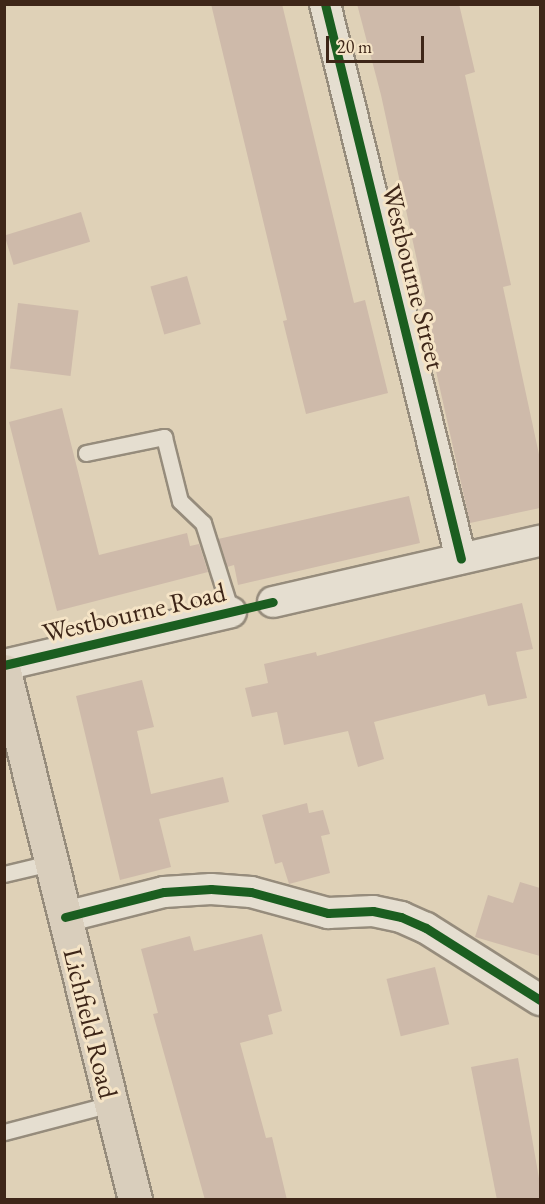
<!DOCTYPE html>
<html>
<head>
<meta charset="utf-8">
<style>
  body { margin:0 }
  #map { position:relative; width:545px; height:1204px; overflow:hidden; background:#dfd1b7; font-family:"EB Garamond",serif }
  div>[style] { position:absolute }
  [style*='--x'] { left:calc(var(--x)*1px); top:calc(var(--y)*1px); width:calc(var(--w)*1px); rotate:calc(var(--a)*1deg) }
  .building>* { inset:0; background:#cebaaa; transform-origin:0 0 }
  .roads { filter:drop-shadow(2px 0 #968c7c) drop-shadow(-2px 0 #968c7c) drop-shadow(0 2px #968c7c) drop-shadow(0 -2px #968c7c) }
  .lane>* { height:15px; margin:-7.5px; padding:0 7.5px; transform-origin:7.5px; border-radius:7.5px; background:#e5ded0 }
  .street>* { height:30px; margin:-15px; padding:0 15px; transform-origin:15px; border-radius:15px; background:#e5ded0 }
  .highway>* { height:33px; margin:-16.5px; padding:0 16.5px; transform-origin:16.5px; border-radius:16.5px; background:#d9cebc }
  .cycleway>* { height:9px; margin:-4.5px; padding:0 4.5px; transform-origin:4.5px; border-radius:4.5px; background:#1b5e20 }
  span { translate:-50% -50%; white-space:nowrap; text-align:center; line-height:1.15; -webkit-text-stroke:6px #f5e4c6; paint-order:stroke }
  .street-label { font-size:27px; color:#3e2618 }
  .frame { position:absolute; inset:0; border:6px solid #3e2618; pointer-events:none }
  .scale { position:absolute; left:326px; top:36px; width:98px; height:27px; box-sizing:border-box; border:3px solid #3e2618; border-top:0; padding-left:8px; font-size:18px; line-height:21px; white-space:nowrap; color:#3e2618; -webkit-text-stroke:4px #f5e4c6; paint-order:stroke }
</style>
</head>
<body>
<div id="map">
  <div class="building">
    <div style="clip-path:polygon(211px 4px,282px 4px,354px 303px,365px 300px,388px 393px,306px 414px,283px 321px,287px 320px)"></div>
    <div style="clip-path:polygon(357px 4px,459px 4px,475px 72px,465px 75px,511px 285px,503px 287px,540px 459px,540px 508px,470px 523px,421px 304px,426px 302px,381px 95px)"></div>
    <div style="left:81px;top:212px;width:31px;height:80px;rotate:73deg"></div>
    <div style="left:187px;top:276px;width:50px;height:38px;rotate:74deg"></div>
    <div style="left:18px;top:303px;width:61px;height:66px;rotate:7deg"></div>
    <div style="clip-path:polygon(62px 408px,99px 555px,187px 533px,190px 546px,199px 544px,208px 572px,57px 611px,9px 422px)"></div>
    <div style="clip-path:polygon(409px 496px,420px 543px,238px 585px,234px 565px,227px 567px,218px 539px)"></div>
    <div style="clip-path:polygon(522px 603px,533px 649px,516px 652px,527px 698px,488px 706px,485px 694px,374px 722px,384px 759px,358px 767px,348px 731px,284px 745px,277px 712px,252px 717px,245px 688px,268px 683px,264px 664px,316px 652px,317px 656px)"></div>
    <div style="clip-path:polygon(142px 680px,154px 727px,137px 731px,151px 794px,223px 777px,229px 802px,159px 819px,171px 867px,120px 880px,76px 696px)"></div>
    <div style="clip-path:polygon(307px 803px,309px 813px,323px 810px,330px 834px,321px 836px,330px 873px,289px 884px,282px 862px,275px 864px,262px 815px)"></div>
    <div style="clip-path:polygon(520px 882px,540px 888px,540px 956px,475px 937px,488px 895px,513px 903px)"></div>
    <div style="clip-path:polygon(262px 934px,282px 1011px,268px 1015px,273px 1034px,240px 1043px,266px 1138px,272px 1137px,287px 1200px,205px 1200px,153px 1014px,158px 1013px,141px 949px,190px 936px,194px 951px)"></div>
    <div style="left:435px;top:967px;width:59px;height:50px;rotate:76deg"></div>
    <div style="clip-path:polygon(518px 1058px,540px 1184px,540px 1200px,497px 1200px,471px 1067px)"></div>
  </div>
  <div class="roads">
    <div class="lane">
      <div style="--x:86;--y:453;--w:80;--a:-11.6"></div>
      <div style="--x:164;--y:437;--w:66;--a:76"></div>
      <div style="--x:180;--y:501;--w:32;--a:44"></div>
      <div style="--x:203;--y:523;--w:93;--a:72.5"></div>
      <div style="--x:4;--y:874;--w:47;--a:-13.4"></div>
      <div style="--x:4;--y:1132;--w:111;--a:-14.7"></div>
    </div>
    <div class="street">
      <div style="--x:325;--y:4;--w:571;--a:76.23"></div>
      <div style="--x:273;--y:602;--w:274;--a:-12.9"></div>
      <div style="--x:4;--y:665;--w:233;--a:-13.1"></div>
      <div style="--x:65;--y:917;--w:102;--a:-14.2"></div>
      <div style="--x:164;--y:892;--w:47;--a:-3.7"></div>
      <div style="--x:211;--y:889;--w:40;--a:4.3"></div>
      <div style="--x:251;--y:892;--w:80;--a:15.3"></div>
      <div style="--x:328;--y:913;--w:45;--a:-2.5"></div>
      <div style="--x:373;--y:911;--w:29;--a:12"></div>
      <div style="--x:401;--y:917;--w:27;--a:24"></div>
      <div style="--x:426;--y:928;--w:135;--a:32.3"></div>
    </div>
    <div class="highway">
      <div style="--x:4;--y:671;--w:545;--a:76.09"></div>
    </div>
  </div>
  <div class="cycleway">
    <div style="--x:325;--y:4;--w:571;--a:76.23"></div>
    <div style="--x:4;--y:665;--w:276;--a:-13.2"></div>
    <div style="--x:65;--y:917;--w:102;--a:-14.2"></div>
    <div style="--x:164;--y:892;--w:47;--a:-3.7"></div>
    <div style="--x:211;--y:889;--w:40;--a:4.3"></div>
    <div style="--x:251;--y:892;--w:80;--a:15.3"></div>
    <div style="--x:328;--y:913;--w:45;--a:-2.5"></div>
    <div style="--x:373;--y:911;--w:29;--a:12"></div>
    <div style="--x:401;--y:917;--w:27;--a:24"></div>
    <div style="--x:426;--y:928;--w:135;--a:32.3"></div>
  </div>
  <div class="street-label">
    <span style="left:414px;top:277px;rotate:76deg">Westbourne Street</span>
    <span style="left:134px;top:612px;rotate:-13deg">Westbourne Road</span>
    <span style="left:91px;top:1023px;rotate:76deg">Lichfield Road</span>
  </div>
  <div class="frame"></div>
  <div class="scale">20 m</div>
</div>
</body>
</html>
